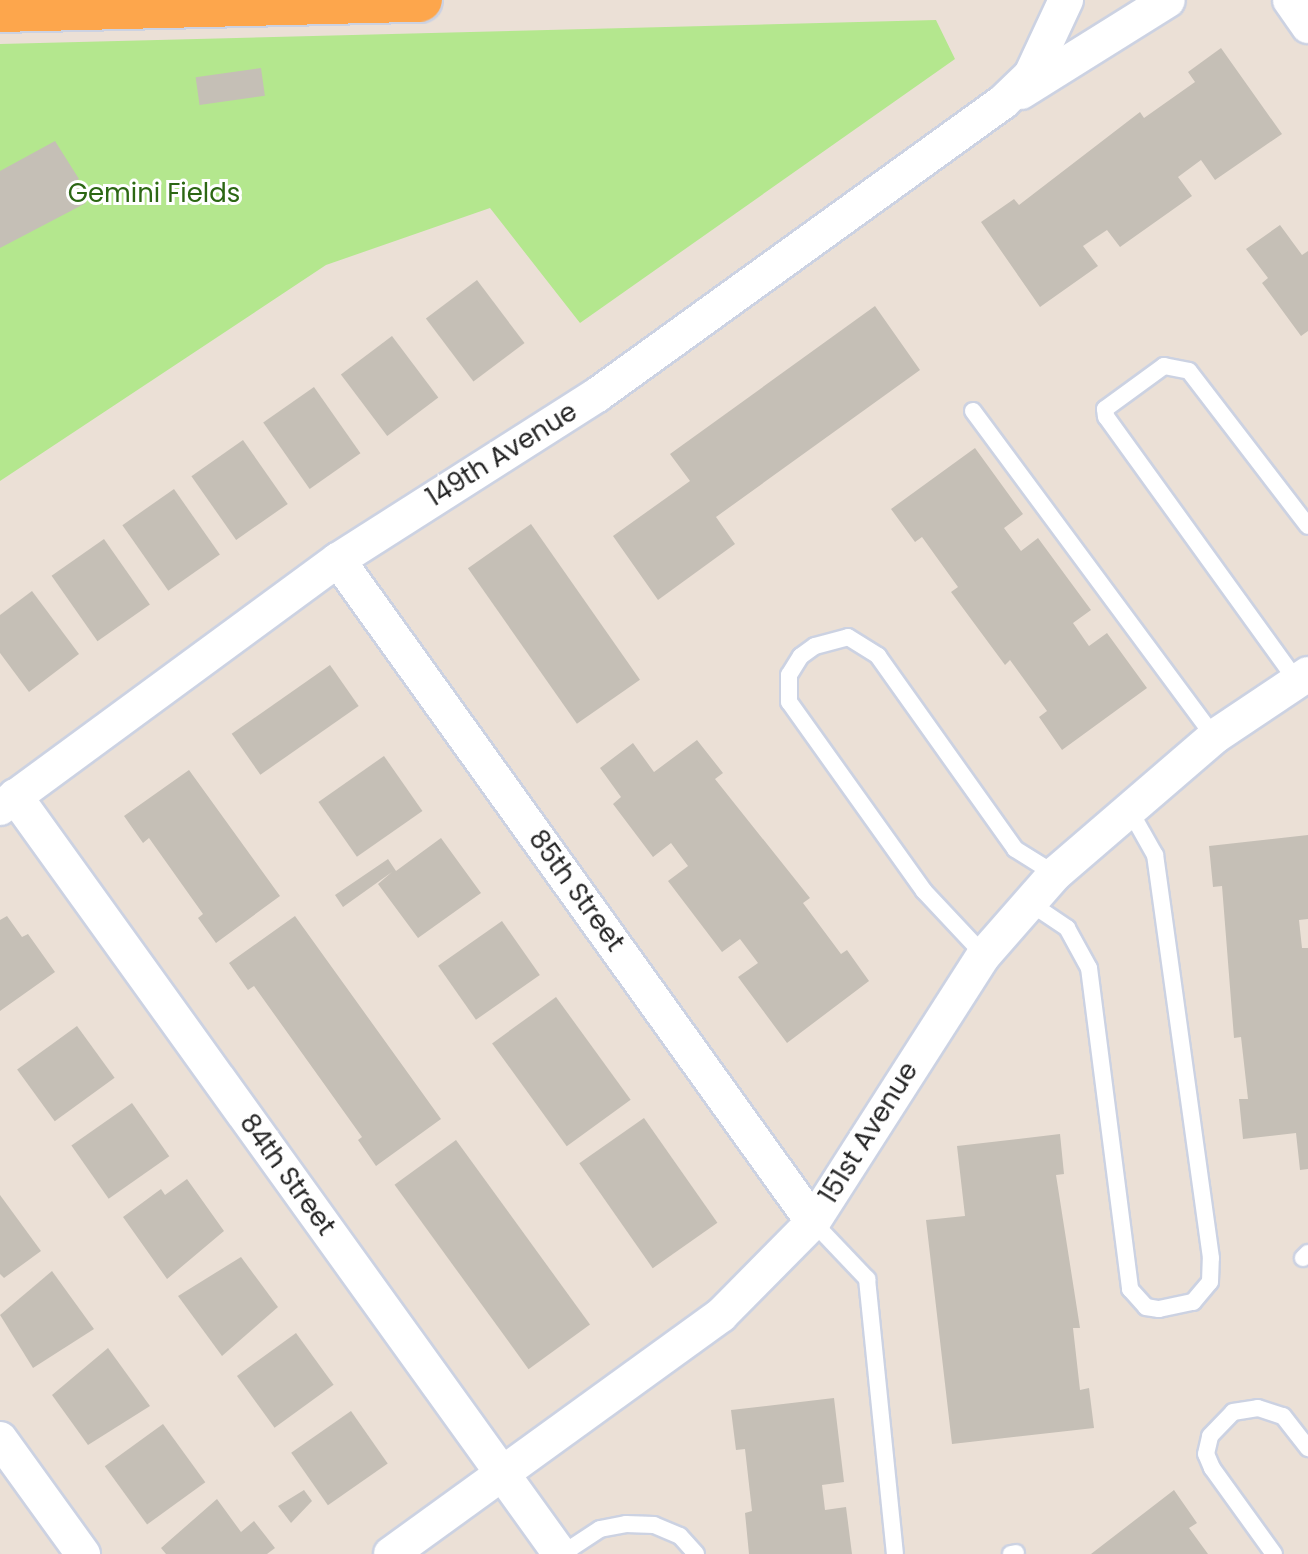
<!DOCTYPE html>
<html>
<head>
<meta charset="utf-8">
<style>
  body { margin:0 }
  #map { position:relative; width:1308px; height:1554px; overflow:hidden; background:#ebe0d6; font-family:Poppins,sans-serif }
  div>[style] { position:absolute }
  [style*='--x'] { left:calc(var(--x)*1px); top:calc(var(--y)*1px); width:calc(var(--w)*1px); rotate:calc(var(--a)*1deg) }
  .green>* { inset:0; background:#b4e78e }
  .building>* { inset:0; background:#c5bfb6; transform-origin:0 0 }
  .roads { filter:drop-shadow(2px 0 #ccd2e2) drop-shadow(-2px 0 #ccd2e2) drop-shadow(0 2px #ccd2e2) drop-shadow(0 -2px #ccd2e2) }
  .service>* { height:16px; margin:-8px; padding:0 8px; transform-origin:8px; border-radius:8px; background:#fff }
  .minor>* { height:34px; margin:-17px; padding:0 17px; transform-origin:17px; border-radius:17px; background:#fff }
  .trunk>* { height:44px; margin:-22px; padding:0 22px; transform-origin:22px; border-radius:22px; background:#fda64c }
  span { translate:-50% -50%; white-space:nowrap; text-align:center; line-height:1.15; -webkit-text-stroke:6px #fff; paint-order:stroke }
  .park-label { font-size:26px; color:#2c6714 }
  .street-label { font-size:26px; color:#272727 }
</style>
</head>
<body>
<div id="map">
  <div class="green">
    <div style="clip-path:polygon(936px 20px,955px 59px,580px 323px,490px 208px,326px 265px,0 481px,0 44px)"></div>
  </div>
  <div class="building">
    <div style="clip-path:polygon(1221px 48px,1282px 134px,1215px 180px,1201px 160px,1178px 177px,1192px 196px,1120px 247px,1107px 230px,1083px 246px,1098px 266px,1040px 307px,981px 222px,1014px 199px,1019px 205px,1140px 112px,1144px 118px,1195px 82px,1188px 72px)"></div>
    <div style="left:261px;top:68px;width:28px;height:66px;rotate:82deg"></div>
    <div style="clip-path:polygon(55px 141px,79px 179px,75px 181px,86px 203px,0 248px,0 171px)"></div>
    <div style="clip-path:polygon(1280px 225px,1302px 255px,1308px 251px,1308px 331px,1301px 336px,1262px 283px,1268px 278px,1246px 249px)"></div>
    <div style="left:477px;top:280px;width:79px;height:64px;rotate:53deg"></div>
    <div style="clip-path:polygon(875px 306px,920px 370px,716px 517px,735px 544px,658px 600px,613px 536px,690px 481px,670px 454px)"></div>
    <div style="left:392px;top:336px;width:77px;height:64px;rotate:53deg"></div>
    <div style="left:314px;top:387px;width:81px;height:62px;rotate:55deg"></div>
    <div style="left:243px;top:440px;width:78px;height:63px;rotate:55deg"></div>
    <div style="clip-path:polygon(975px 448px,1023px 514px,1004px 528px,1021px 551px,1038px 538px,1091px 610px,1073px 623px,1089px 646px,1107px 633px,1147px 688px,1062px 750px,1039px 717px,1047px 711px,1010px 660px,1005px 665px,951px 592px,958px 587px,922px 537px,915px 542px,891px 509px)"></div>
    <div style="left:174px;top:489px;width:80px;height:63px;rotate:55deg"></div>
    <div style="left:531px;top:524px;width:190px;height:77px;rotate:55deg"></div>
    <div style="left:104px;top:539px;width:80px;height:64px;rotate:55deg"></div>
    <div style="clip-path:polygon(32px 591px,79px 654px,29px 692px,0 653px,0 615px)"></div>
    <div style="left:330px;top:665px;width:50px;height:120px;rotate:55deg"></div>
    <div style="clip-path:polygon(697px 740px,723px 773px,715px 779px,810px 898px,803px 903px,841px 954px,847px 950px,869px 981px,787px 1043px,738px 977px,758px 963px,740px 939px,722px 952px,668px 881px,688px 866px,671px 843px,653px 857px,613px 804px,621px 797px,600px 768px,633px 743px,654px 772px)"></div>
    <div style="left:384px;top:756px;width:67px;height:80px;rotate:55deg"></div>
    <div style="clip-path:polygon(189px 770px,280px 896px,216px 943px,198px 918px,203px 914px,149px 838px,143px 843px,124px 816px)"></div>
    <div style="clip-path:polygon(1308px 835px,1308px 919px,1299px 920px,1302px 948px,1308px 948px,1308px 1169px,1300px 1170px,1296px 1133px,1243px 1139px,1239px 1099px,1248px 1099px,1241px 1037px,1234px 1038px,1222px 886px,1213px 887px,1209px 846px)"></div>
    <div style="clip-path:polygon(441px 838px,481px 893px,418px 938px,378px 884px,392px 872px,343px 907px,335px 895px,388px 859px,396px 871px)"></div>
    <div style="clip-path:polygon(7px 916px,22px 937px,28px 934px,55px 972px,0 1011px,0 920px)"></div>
    <div style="clip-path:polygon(295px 916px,441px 1119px,376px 1166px,358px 1140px,362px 1137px,254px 986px,248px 990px,229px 963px)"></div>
    <div style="left:502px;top:921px;width:66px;height:78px;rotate:55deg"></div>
    <div style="left:556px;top:997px;width:127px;height:79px;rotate:54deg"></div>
    <div style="left:77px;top:1026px;width:64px;height:74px;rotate:54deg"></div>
    <div style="left:132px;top:1103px;width:65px;height:74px;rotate:55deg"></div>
    <div style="left:644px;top:1118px;width:128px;height:79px;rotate:55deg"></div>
    <div style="clip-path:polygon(1060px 1134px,1064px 1174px,1056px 1175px,1080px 1328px,1073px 1328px,1080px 1390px,1089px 1388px,1094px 1428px,952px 1444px,926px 1220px,965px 1216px,957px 1146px)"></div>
    <div style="left:456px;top:1140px;width:228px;height:76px;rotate:54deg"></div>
    <div style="clip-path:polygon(187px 1179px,224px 1231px,167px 1279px,123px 1217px,161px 1189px,165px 1195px)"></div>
    <div style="clip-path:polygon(0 1195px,41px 1251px,4px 1278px,0 1274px)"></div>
    <div style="clip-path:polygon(241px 1257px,278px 1307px,222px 1356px,178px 1296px)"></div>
    <div style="clip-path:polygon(52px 1271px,94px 1329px,33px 1368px,0 1315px)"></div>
    <div style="left:296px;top:1333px;width:64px;height:73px;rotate:54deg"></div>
    <div style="clip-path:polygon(108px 1348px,150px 1406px,88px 1445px,52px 1395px)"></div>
    <div style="clip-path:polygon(834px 1398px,844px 1482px,822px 1485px,825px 1510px,846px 1507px,852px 1554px,749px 1554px,745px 1513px,752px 1511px,745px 1449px,736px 1450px,731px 1410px)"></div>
    <div style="left:351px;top:1411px;width:64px;height:73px;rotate:55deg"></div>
    <div style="left:163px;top:1424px;width:72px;height:72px;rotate:54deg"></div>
    <div style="clip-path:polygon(304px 1490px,312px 1501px,291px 1523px,278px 1506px)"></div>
    <div style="clip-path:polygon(1174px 1490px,1197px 1523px,1189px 1528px,1208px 1554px,1091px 1554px)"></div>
    <div style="clip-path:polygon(217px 1499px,241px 1532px,254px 1521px,275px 1548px,267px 1554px,166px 1554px,161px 1548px)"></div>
  </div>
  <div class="roads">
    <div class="service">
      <div style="--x:973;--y:411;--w:405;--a:53.5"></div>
      <div style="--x:1296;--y:680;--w:324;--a:-125.8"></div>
      <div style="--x:1106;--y:417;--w:8;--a:-97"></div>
      <div style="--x:1105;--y:409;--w:73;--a:-36.1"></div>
      <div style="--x:1164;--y:366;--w:25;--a:11"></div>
      <div style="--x:1189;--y:371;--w:195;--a:52.5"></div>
      <div style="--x:1030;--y:903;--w:45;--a:34"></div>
      <div style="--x:1067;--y:928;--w:46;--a:61.2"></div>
      <div style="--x:1089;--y:968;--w:324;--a:82.7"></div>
      <div style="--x:1130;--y:1289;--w:24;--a:48"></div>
      <div style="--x:1146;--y:1307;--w:13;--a:9"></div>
      <div style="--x:1159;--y:1309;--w:35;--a:-12"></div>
      <div style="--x:1193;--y:1302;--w:26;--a:-50"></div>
      <div style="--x:1210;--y:1282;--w:24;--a:-88"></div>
      <div style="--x:1211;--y:1258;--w:407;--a:-97.9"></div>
      <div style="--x:1155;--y:855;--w:53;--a:-119.5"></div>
      <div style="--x:984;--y:955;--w:88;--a:-133.2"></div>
      <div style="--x:924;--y:891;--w:232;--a:-125.5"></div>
      <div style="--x:789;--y:702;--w:27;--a:-90"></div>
      <div style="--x:789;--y:675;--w:22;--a:-58"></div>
      <div style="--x:801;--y:656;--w:17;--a:-36"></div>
      <div style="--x:815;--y:646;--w:34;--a:-15"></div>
      <div style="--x:848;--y:637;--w:36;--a:32"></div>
      <div style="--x:878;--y:656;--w:237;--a:54.6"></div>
      <div style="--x:1015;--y:849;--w:47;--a:32"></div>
      <div style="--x:813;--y:1222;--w:79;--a:46.5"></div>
      <div style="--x:867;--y:1279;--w:276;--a:84.2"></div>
      <div style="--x:1303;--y:1258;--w:7;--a:-45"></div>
      <div style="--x:562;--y:1554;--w:45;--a:-33.3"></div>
      <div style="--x:600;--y:1529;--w:26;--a:-11"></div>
      <div style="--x:626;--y:1524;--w:28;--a:2"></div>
      <div style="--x:654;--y:1525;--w:28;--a:23"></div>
      <div style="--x:680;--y:1536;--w:24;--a:48"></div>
      <div style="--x:1011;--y:1554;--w:5;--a:-11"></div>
      <div style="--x:1274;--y:1554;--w:106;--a:-125.8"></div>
      <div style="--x:1212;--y:1468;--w:15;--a:-113"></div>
      <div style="--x:1206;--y:1454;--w:18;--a:-77"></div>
      <div style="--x:1210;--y:1436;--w:33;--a:-46"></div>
      <div style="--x:1233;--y:1412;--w:25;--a:-9"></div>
      <div style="--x:1258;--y:1408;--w:26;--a:18"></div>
      <div style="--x:1283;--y:1416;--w:41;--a:52"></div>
    </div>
    <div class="minor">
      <div style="--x:1290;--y:0;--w:32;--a:55"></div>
      <div style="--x:1021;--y:92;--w:173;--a:-32"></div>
      <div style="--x:338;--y:560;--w:815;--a:54.34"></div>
      <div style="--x:15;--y:796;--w:934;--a:54.28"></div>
      <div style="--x:0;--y:808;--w:419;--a:-36.3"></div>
      <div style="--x:338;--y:560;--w:307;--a:-32.5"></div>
      <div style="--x:597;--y:395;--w:501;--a:-35.82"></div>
      <div style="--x:1003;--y:102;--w:39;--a:-44"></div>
      <div style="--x:1031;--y:75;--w:83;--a:-65"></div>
      <div style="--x:0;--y:1439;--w:142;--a:54.2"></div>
      <div style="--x:391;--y:1554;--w:407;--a:-35.9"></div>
      <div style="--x:721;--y:1315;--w:131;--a:-45.3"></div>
      <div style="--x:813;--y:1222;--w:317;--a:-57.4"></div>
      <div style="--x:984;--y:955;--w:108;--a:-48.8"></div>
      <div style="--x:1055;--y:874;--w:210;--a:-40.7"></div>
      <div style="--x:1214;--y:737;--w:113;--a:-33.8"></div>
    </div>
    <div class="trunk">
      <div style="--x:0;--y:10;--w:420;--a:-1.4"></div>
    </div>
  </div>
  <div class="park-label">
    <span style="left:154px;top:194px">Gemini Fields</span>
  </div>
  <div class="street-label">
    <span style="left:502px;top:455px;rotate:-32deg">149th Avenue</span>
    <span style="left:576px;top:891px;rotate:54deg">85th Street</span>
    <span style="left:869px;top:1133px;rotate:-58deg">151st Avenue</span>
    <span style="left:287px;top:1175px;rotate:54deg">84th Street</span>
  </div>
</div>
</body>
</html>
